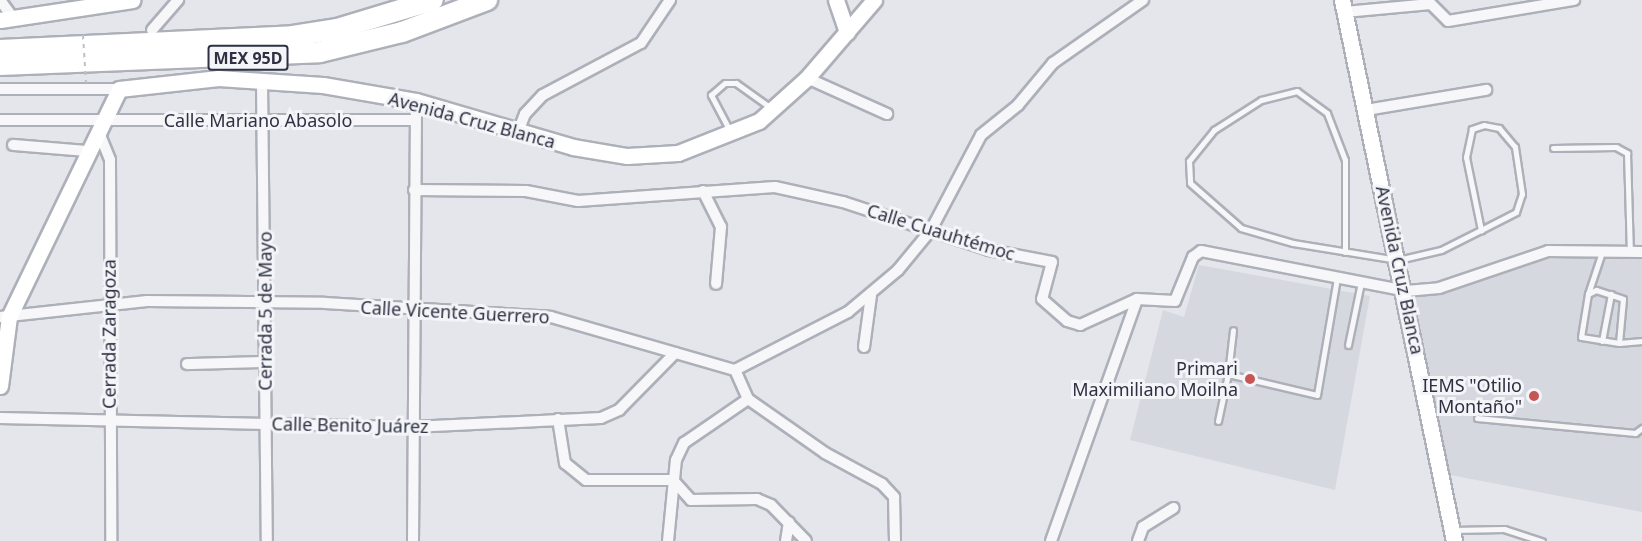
<!DOCTYPE html>
<html>
<head>
<meta charset="utf-8">
<style>
  body { margin:0 }
  #map { position:relative; width:1642px; height:541px; overflow:hidden; background:#e4e6eb; font-family:"Noto Sans",sans-serif }
  div>[style] { position:absolute }
  [style*='--x'] { left:calc(var(--x)*1px); top:calc(var(--y)*1px); width:calc(var(--w)*1px); rotate:calc(var(--a)*1deg) }
  .built>* { inset:0; background:#d6d8e0 }
  .roads { filter:drop-shadow(2px 0 #adb0b8) drop-shadow(-2px 0 #adb0b8) drop-shadow(0 2px #adb0b8) drop-shadow(0 -2px #adb0b8) }
  .service>* { height:5px; margin:-2.5px; padding:0 2.5px; transform-origin:2.5px; border-radius:2.5px; background:#f7f7f9 }
  .minor>* { height:10px; margin:-5px; padding:0 5px; transform-origin:5px; border-radius:5px; background:#f7f7f9 }
  .secondary>* { height:15px; margin:-7.5px; padding:0 7.5px; transform-origin:7.5px; border-radius:7.5px; background:#fff }
  .motorway>* { height:20px; margin:-10px; padding:0 10px; transform-origin:10px; border-radius:10px; background:#fff }
  .path-bridge>* { height:2px; margin-top:-1px; transform-origin:0; background:repeating-linear-gradient(90deg,#bec0c6 0 4.5px,transparent 0 9px) }
  .dots>* { width:16px; height:16px; translate:-50% -50%; box-sizing:border-box; border:3px solid #f4f5f8; border-radius:50% }
  span { translate:-50% -50%; white-space:nowrap; text-align:center; line-height:1.15; -webkit-text-stroke:6px #f4f5f8; paint-order:stroke }
  .shield-label span { padding:2px 4px; background:#f4f5f8; border:2px solid; border-radius:4px; -webkit-text-stroke-width:0 }
  .shield-label { font-size:16px; color:#2d3142; font-weight:700 }
  .street-label { font-size:18px; color:#2d3142 }
  .poi-label { font-size:18px; color:#2d3142 }
  .right { translate:-100% -50%; text-align:right }
</style>
</head>
<body>
<div id="map">
  <div class="built">
    <div style="clip-path:polygon(1548px 251px,1642px 253px,1642px 512px,1440px 473px,1406px 291px,1439px 287px)"></div>
    <div style="clip-path:polygon(1199px 265px,1370px 296px,1335px 490px,1130px 440px,1163px 310px,1184px 317px)"></div>
  </div>
  <div class="roads">
    <div class="service">
      <div style="--x:730;--y:131;--w:41;--a:-117.8"></div>
      <div style="--x:711;--y:95;--w:18;--a:-41"></div>
      <div style="--x:725;--y:83;--w:11;--a:0"></div>
      <div style="--x:736;--y:83;--w:43;--a:35.5"></div>
      <div style="--x:1553;--y:148;--w:63;--a:-0.9"></div>
      <div style="--x:1616;--y:147;--w:13;--a:29"></div>
      <div style="--x:1627;--y:153;--w:99;--a:88.3"></div>
      <div style="--x:1345;--y:252;--w:92;--a:-90"></div>
      <div style="--x:1345;--y:160;--w:50;--a:-111"></div>
      <div style="--x:1327;--y:113;--w:37;--a:-144"></div>
      <div style="--x:1297;--y:91;--w:37;--a:166"></div>
      <div style="--x:1261;--y:100;--w:56;--a:147.4"></div>
      <div style="--x:1214;--y:130;--w:40;--a:129"></div>
      <div style="--x:1189;--y:161;--w:22;--a:87"></div>
      <div style="--x:1190;--y:183;--w:68;--a:41.4"></div>
      <div style="--x:1241;--y:228;--w:54;--a:16.1"></div>
      <div style="--x:1293;--y:243;--w:106;--a:9.2"></div>
      <div style="--x:1398;--y:260;--w:44;--a:-13.1"></div>
      <div style="--x:1441;--y:250;--w:45;--a:-26.6"></div>
      <div style="--x:1481;--y:230;--w:39;--a:-27"></div>
      <div style="--x:1516;--y:212;--w:19;--a:-72"></div>
      <div style="--x:1522;--y:194;--w:48;--a:-98.5"></div>
      <div style="--x:1515;--y:147;--w:25;--a:-130"></div>
      <div style="--x:1499;--y:128;--w:15;--a:-169"></div>
      <div style="--x:1484;--y:125;--w:13;--a:162"></div>
      <div style="--x:1472;--y:129;--w:29;--a:102"></div>
      <div style="--x:1466;--y:157;--w:75;--a:78.4"></div>
      <div style="--x:1596;--y:290;--w:28;--a:18"></div>
      <div style="--x:1623;--y:299;--w:44;--a:95.2"></div>
      <div style="--x:1619;--y:343;--w:38;--a:-171"></div>
      <div style="--x:1581;--y:337;--w:44;--a:-80.8"></div>
      <div style="--x:1588;--y:294;--w:9;--a:-27"></div>
      <div style="--x:1588;--y:294;--w:41;--a:-71.6"></div>
      <div style="--x:1602;--y:341;--w:48;--a:-79.2"></div>
      <div style="--x:1619;--y:343;--w:23;--a:-5"></div>
      <div style="--x:1348;--y:345;--w:64;--a:-78.3"></div>
      <div style="--x:1228;--y:374;--w:44;--a:-83.5"></div>
      <div style="--x:1477;--y:418;--w:159;--a:5.4"></div>
      <div style="--x:1635;--y:433;--w:9;--a:-36"></div>
      <div style="--x:1218;--y:421;--w:48;--a:-78"></div>
      <div style="--x:1228;--y:374;--w:91;--a:13.3"></div>
      <div style="--x:1317;--y:395;--w:119;--a:-80.3"></div>
      <div style="--x:1453;--y:530;--w:51;--a:-1.1"></div>
      <div style="--x:1504;--y:529;--w:40;--a:18"></div>
    </div>
    <div class="minor">
      <div style="--x:0;--y:0;--w:22;--a:54"></div>
      <div style="--x:1345;--y:12;--w:86;--a:-5.3"></div>
      <div style="--x:1431;--y:4;--w:24;--a:45"></div>
      <div style="--x:1448;--y:21;--w:128;--a:-9.5"></div>
      <div style="--x:152;--y:30;--w:40;--a:-49"></div>
      <div style="--x:807;--y:78;--w:88;--a:24.2"></div>
      <div style="--x:262;--y:82;--w:459;--a:89.4"></div>
      <div style="--x:0;--y:89;--w:119;--a:0"></div>
      <div style="--x:1366;--y:110;--w:122;--a:-9.5"></div>
      <div style="--x:0;--y:120;--w:415;--a:0"></div>
      <div style="--x:98;--y:130;--w:32;--a:68"></div>
      <div style="--x:110;--y:160;--w:381;--a:89.8"></div>
      <div style="--x:518;--y:132;--w:19;--a:-69"></div>
      <div style="--x:525;--y:114;--w:26;--a:-47"></div>
      <div style="--x:543;--y:95;--w:111;--a:-28"></div>
      <div style="--x:641;--y:43;--w:52;--a:-56"></div>
      <div style="--x:13;--y:145;--w:75;--a:4.6"></div>
      <div style="--x:414;--y:190;--w:112;--a:0.5"></div>
      <div style="--x:526;--y:191;--w:53;--a:10.9"></div>
      <div style="--x:578;--y:201;--w:197;--a:-4.1"></div>
      <div style="--x:775;--y:187;--w:70;--a:12.4"></div>
      <div style="--x:843;--y:202;--w:154;--a:18.2"></div>
      <div style="--x:989;--y:250;--w:64;--a:10.8"></div>
      <div style="--x:1052;--y:262;--w:38;--a:105"></div>
      <div style="--x:1042;--y:299;--w:33;--a:41"></div>
      <div style="--x:1067;--y:321;--w:14;--a:17"></div>
      <div style="--x:1080;--y:325;--w:63;--a:-24.5"></div>
      <div style="--x:1137;--y:299;--w:38;--a:3"></div>
      <div style="--x:1175;--y:301;--w:48;--a:-67.8"></div>
      <div style="--x:1193;--y:257;--w:10;--a:-37"></div>
      <div style="--x:1201;--y:251;--w:209;--a:11"></div>
      <div style="--x:1406;--y:291;--w:33;--a:-5"></div>
      <div style="--x:1439;--y:288;--w:115;--a:-18.7"></div>
      <div style="--x:1548;--y:251;--w:94;--a:0.6"></div>
      <div style="--x:703;--y:191;--w:40;--a:63.4"></div>
      <div style="--x:721;--y:227;--w:57;--a:95"></div>
      <div style="--x:0;--y:317;--w:148;--a:-6.2"></div>
      <div style="--x:147;--y:301;--w:178;--a:0.6"></div>
      <div style="--x:325;--y:303;--w:226;--a:3.5"></div>
      <div style="--x:551;--y:317;--w:191;--a:16.1"></div>
      <div style="--x:735;--y:370;--w:127;--a:-27.2"></div>
      <div style="--x:848;--y:312;--w:65;--a:-40"></div>
      <div style="--x:898;--y:270;--w:52;--a:-50.5"></div>
      <div style="--x:931;--y:230;--w:107;--a:-62.2"></div>
      <div style="--x:981;--y:135;--w:48;--a:-39"></div>
      <div style="--x:1018;--y:105;--w:55;--a:-50.2"></div>
      <div style="--x:1053;--y:63;--w:110;--a:-35"></div>
      <div style="--x:864;--y:347;--w:52;--a:-82.3"></div>
      <div style="--x:187;--y:364;--w:79;--a:-1.5"></div>
      <div style="--x:748;--y:399;--w:94;--a:35"></div>
      <div style="--x:825;--y:453;--w:65;--a:28.5"></div>
      <div style="--x:882;--y:484;--w:18;--a:47"></div>
      <div style="--x:894;--y:497;--w:44;--a:88.7"></div>
      <div style="--x:0;--y:418;--w:412;--a:1.3"></div>
      <div style="--x:412;--y:427;--w:189;--a:-2.7"></div>
      <div style="--x:601;--y:418;--w:20;--a:-24"></div>
      <div style="--x:619;--y:410;--w:80;--a:-45.5"></div>
      <div style="--x:558;--y:419;--w:45;--a:81"></div>
      <div style="--x:565;--y:463;--w:27;--a:39"></div>
      <div style="--x:586;--y:480;--w:87;--a:0"></div>
      <div style="--x:673;--y:480;--w:27;--a:48"></div>
      <div style="--x:691;--y:500;--w:66;--a:-0.9"></div>
      <div style="--x:757;--y:499;--w:15;--a:23"></div>
      <div style="--x:771;--y:505;--w:50;--a:45.8"></div>
      <div style="--x:413;--y:541;--w:440;--a:-89.6"></div>
      <div style="--x:668;--y:541;--w:81;--a:-84.4"></div>
      <div style="--x:676;--y:460;--w:19;--a:-65"></div>
      <div style="--x:684;--y:443;--w:78;--a:-34.5"></div>
      <div style="--x:748;--y:399;--w:32;--a:-114"></div>
      <div style="--x:786;--y:541;--w:19;--a:-81"></div>
      <div style="--x:1051;--y:541;--w:257;--a:-70.4"></div>
      <div style="--x:1138;--y:541;--w:15;--a:-70"></div>
      <div style="--x:1143;--y:527;--w:36;--a:-32"></div>
    </div>
    <div class="secondary">
      <div style="--x:836;--y:0;--w:34;--a:71"></div>
      <div style="--x:1342;--y:0;--w:552;--a:78.3"></div>
      <div style="--x:0;--y:20;--w:134;--a:-8.6"></div>
      <div style="--x:0;--y:386;--w:70;--a:-82.6"></div>
      <div style="--x:9;--y:317;--w:253;--a:-64.2"></div>
      <div style="--x:119;--y:89;--w:100;--a:-6.3"></div>
      <div style="--x:218;--y:78;--w:105;--a:3.8"></div>
      <div style="--x:323;--y:85;--w:94;--a:9.8"></div>
      <div style="--x:416;--y:101;--w:164;--a:16.3"></div>
      <div style="--x:573;--y:147;--w:55;--a:9.5"></div>
      <div style="--x:627;--y:156;--w:51;--a:-3.4"></div>
      <div style="--x:678;--y:153;--w:87;--a:-21.6"></div>
      <div style="--x:759;--y:121;--w:64;--a:-41.9"></div>
      <div style="--x:807;--y:78;--w:103;--a:-49.3"></div>
    </div>
    <div class="motorway">
      <div style="--x:0;--y:50;--w:293;--a:-2.7"></div>
      <div style="--x:293;--y:36;--w:45;--a:-9"></div>
      <div style="--x:337;--y:29;--w:100;--a:-16.8"></div>
      <div style="--x:0;--y:65;--w:320;--a:-2.3"></div>
      <div style="--x:320;--y:52;--w:84;--a:-13.7"></div>
      <div style="--x:402;--y:32;--w:91;--a:-20.6"></div>
    </div>
  </div>
  <div class="path-bridge">
    <div style="--x:83;--y:35;--w:48;--a:86.4"></div>
  </div>
  <div class="dots">
    <div style="left:1250px;top:379px;background:#c55654"></div>
    <div style="left:1534px;top:396px;background:#c55654"></div>
  </div>
  <div class="shield-label">
    <span style="left:248px;top:58px">MEX 95D</span>
  </div>
  <div class="street-label">
    <span style="left:258px;top:120px">Calle Mariano Abasolo</span>
    <span style="left:472px;top:120px;rotate:15deg">Avenida Cruz Blanca</span>
    <span style="left:941px;top:232px;rotate:17deg">Calle Cuauhtémoc</span>
    <span style="left:1400px;top:270px;rotate:78deg">Avenida Cruz Blanca</span>
    <span style="left:265px;top:311px;rotate:-90deg">Cerrada 5 de Mayo</span>
    <span style="left:455px;top:312px;rotate:3deg">Calle Vicente Guerrero</span>
    <span style="left:109px;top:334px;rotate:-90deg">Cerrada Zaragoza</span>
    <span style="left:350px;top:425px;rotate:1deg">Calle Benito Juárez</span>
  </div>
  <div class="poi-label">
    <span class="right" style="left:1238px;top:379px">Primari<br>Maximiliano Moilna</span>
    <span class="right" style="left:1522px;top:396px">IEMS "Otilio<br>Montaño"</span>
  </div>
</div>
</body>
</html>
